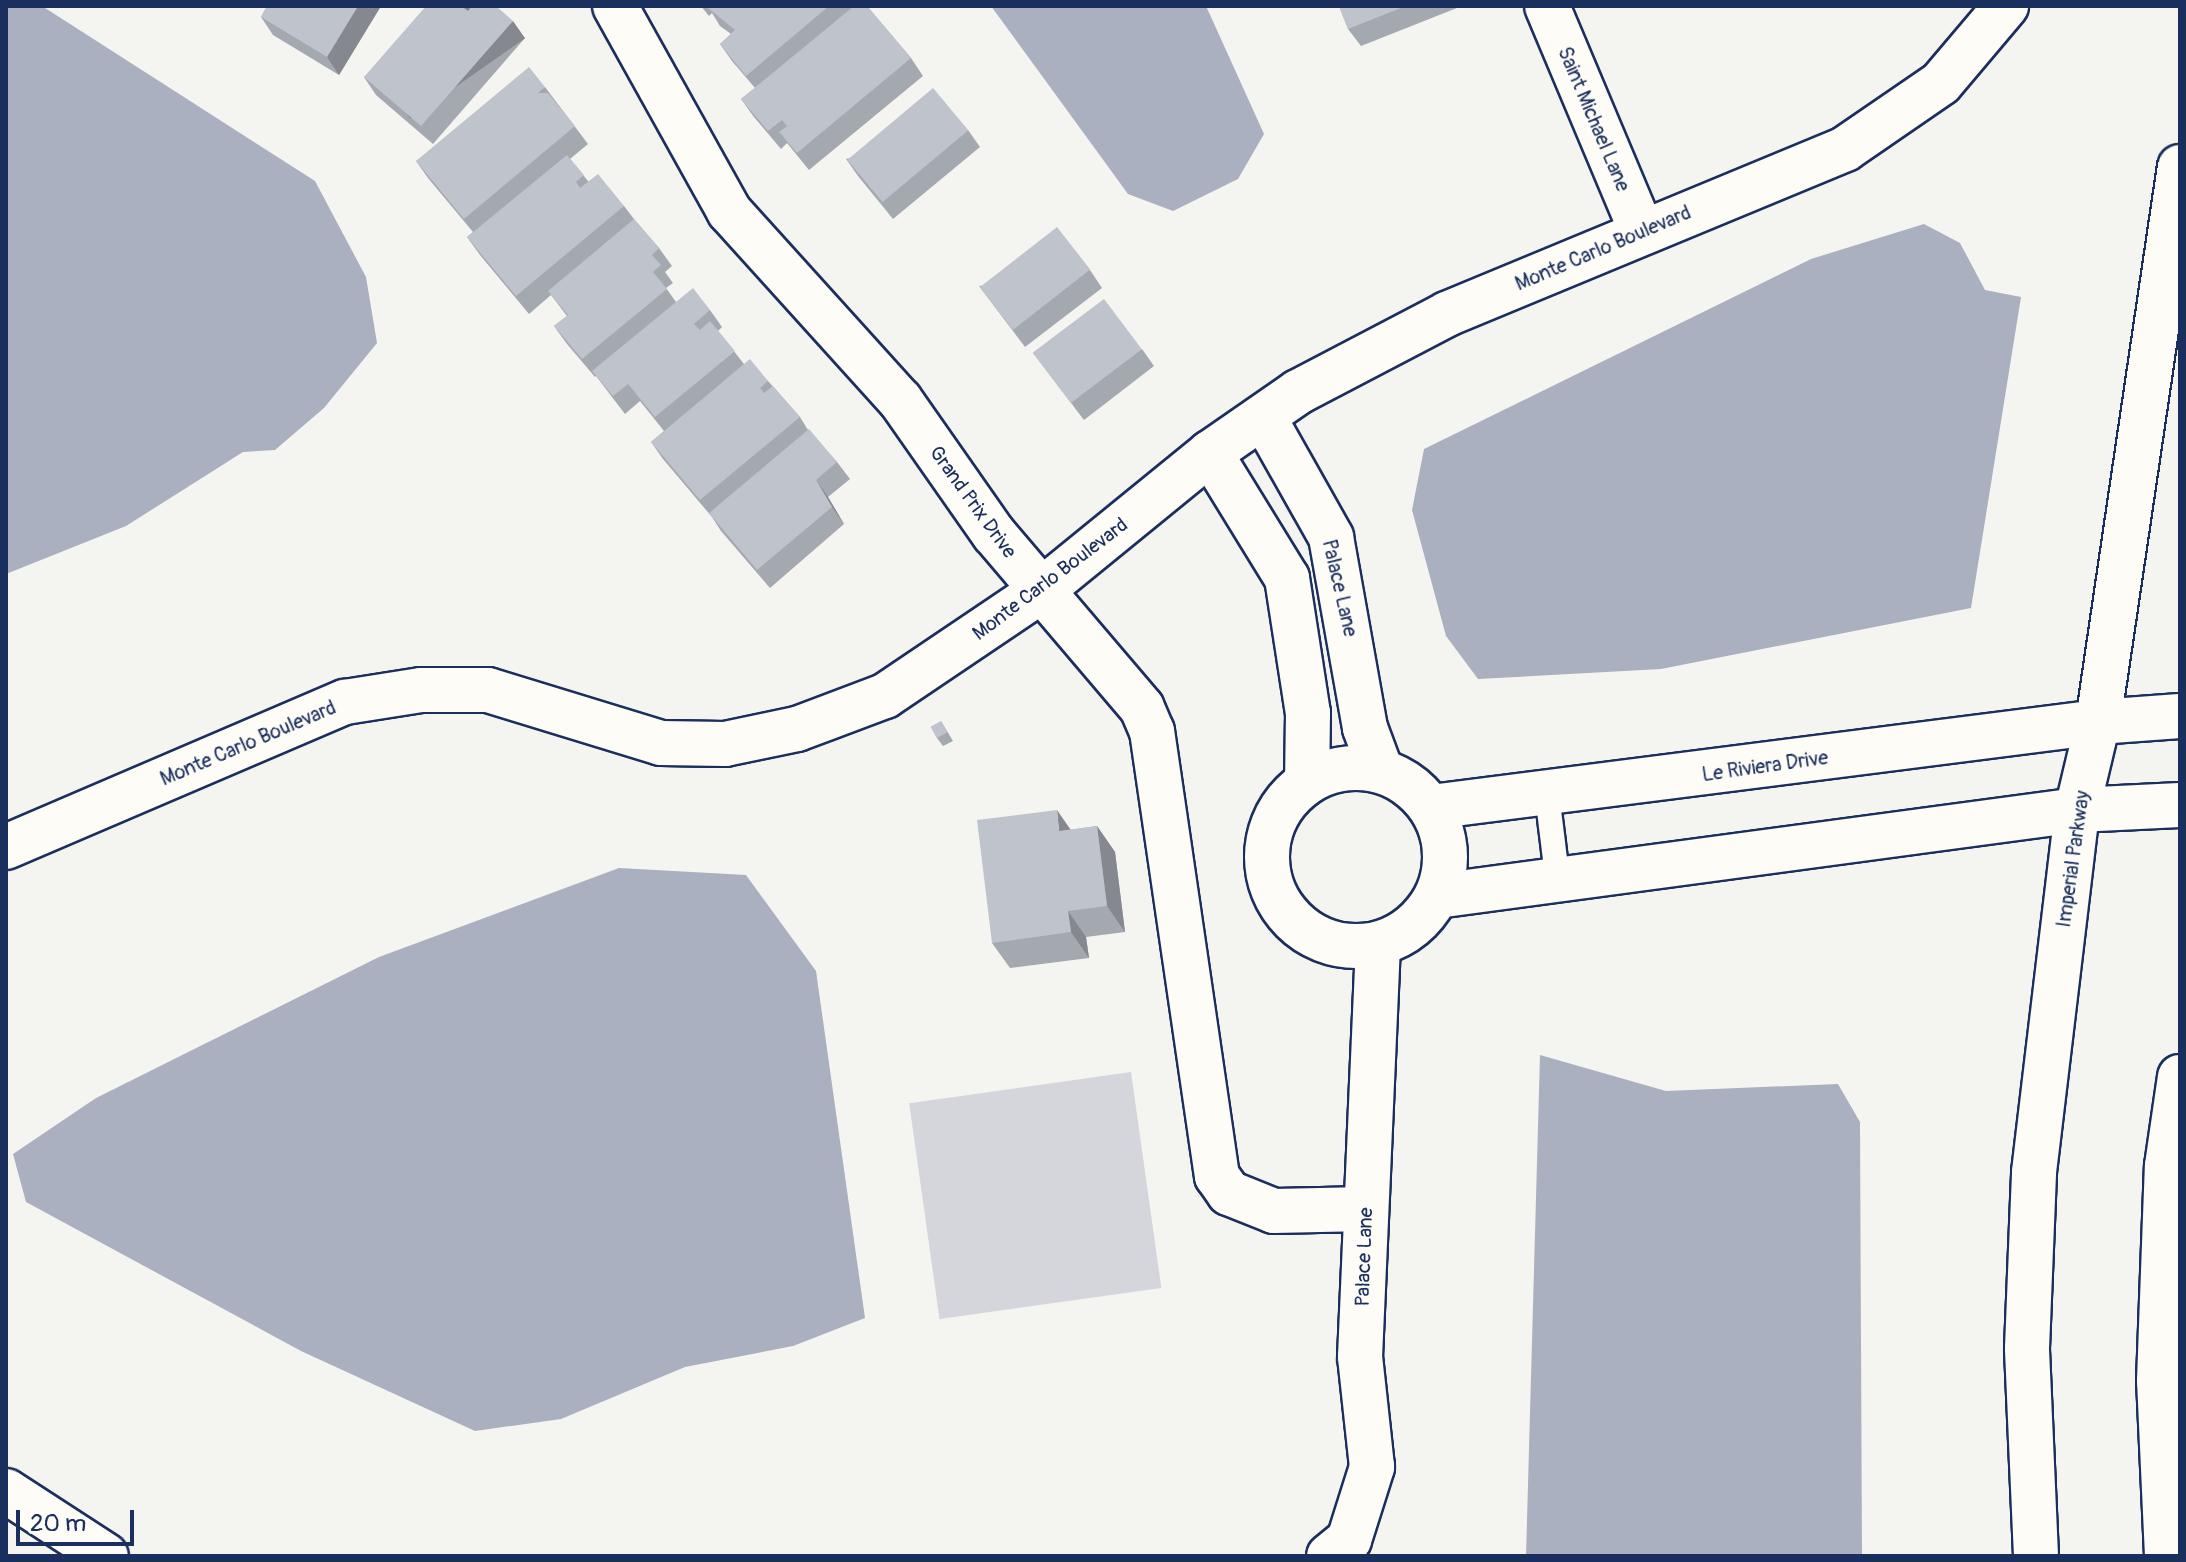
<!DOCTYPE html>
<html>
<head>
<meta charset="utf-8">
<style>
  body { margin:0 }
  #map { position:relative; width:2186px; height:1562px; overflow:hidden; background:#f4f4f1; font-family:Pangolin,sans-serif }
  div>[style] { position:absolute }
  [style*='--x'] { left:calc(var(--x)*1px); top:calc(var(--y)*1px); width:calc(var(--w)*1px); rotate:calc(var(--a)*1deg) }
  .green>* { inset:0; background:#d4d6db; transform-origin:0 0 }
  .water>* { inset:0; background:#aab0bf }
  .roads { filter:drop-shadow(2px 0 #1b2f5e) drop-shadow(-2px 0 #1b2f5e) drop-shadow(0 2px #1b2f5e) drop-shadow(0 -2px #1b2f5e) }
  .service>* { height:24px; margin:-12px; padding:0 12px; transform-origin:12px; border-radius:12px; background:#fdfcf7 }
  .minor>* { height:44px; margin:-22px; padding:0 22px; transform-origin:22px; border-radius:22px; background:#fdfcf7 }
  .minor>.ring { margin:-22px; padding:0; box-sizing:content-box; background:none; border:44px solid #fdfcf7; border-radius:50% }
  .tertiary>* { height:44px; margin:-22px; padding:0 22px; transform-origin:22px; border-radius:22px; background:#fdfcf7 }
  .primary>* { height:44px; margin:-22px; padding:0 22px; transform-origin:22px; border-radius:22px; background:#fdfcf7 }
  .wall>* { inset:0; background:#a4a8af }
  .shaded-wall>* { inset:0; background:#86888f; transform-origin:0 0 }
  .building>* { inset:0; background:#bfc3cc; transform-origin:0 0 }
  span { translate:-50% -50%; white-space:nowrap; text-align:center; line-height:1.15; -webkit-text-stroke:6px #fdfcf7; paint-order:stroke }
  .street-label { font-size:20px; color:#1b2f5e }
  .frame { position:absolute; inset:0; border:8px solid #1b2f5e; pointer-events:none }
  .scale { position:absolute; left:16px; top:1510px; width:118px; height:36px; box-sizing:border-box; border:4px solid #1b2f5e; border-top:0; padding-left:10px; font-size:24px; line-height:28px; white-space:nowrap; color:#1b2f5e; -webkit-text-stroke:6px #fdfcf7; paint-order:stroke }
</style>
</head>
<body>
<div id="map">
  <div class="green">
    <div style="left:1131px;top:1072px;width:218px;height:224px;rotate:82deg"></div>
  </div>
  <div class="water">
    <div style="clip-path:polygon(6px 6px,42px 6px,315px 181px,366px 277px,377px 343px,324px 408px,275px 450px,243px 452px,126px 526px,6px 574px)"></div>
    <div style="clip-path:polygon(991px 6px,1206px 6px,1264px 134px,1238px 179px,1173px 211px,1128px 194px)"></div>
    <div style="clip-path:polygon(1924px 224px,1960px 243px,1985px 290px,2021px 297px,1971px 608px,1661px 669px,1478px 679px,1446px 636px,1412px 510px,1424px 449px,1811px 259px)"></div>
    <div style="clip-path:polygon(619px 868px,746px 875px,816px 971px,865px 1318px,793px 1346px,685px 1367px,561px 1419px,475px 1431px,301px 1351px,26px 1202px,13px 1154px,96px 1098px,379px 957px)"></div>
    <div style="clip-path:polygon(1540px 1055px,1666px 1091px,1838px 1084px,1860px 1122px,1862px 1556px,1526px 1556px)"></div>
  </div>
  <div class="roads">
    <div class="service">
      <div style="--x:1547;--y:794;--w:82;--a:83"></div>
    </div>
    <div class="minor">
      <div style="--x:615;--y:6;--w:235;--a:60.9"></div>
      <div style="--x:729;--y:211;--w:255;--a:47.9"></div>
      <div style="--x:900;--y:400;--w:164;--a:55"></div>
      <div style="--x:994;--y:534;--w:228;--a:49.6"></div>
      <div style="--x:1142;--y:708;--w:25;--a:67"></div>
      <div style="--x:1152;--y:731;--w:450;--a:81.7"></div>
      <div style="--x:1217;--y:1176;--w:21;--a:55"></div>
      <div style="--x:1229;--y:1193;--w:48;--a:21.8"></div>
      <div style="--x:1274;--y:1211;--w:92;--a:-1.2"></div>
      <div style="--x:1547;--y:6;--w:245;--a:67.2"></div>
      <div style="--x:1264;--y:418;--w:137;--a:60.6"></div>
      <div style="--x:1331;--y:537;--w:194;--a:79.9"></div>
      <div style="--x:1365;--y:728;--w:46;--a:69.6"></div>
      <div style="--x:1210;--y:453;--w:147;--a:58.4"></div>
      <div style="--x:1287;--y:578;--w:137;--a:81.2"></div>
      <div style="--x:1308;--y:713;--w:69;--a:90.8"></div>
      <div class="ring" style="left:1267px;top:768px;width:134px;height:134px"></div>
      <div style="--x:1431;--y:807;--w:672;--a:-7.26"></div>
      <div style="--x:6;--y:847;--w:369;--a:-23.2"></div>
      <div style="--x:345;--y:702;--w:77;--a:-9"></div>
      <div style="--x:421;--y:690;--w:67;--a:0"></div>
      <div style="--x:488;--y:690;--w:181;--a:17"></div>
      <div style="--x:661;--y:743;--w:64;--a:0.9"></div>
      <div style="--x:725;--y:744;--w:74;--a:-11.8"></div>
      <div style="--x:797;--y:729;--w:94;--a:-20.6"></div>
      <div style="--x:885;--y:696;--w:189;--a:-34"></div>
      <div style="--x:1042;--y:590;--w:217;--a:-39.2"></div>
      <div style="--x:1210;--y:453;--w:107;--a:-34.7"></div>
      <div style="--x:1298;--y:392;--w:168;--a:-27.6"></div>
      <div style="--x:1447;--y:314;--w:431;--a:-22.5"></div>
      <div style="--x:1845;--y:149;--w:116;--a:-34.5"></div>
      <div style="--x:1941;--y:83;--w:101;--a:-49.8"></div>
      <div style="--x:1437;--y:896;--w:646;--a:-7.65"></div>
      <div style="--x:6;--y:1491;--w:119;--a:33"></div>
      <div style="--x:1329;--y:1556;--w:26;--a:-39"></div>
      <div style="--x:1349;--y:1540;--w:77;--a:-72.5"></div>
      <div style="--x:1372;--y:1467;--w:111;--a:-96.2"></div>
      <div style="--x:1360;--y:1357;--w:413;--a:-87.5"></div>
    </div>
    <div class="tertiary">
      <div style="--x:2098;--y:722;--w:82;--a:-4.2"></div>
      <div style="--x:2077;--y:810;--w:103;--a:-2.8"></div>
    </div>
    <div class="primary">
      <div style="--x:2036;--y:1556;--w:208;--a:-92.5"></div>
      <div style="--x:2027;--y:1348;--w:176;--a:-87.7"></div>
      <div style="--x:2034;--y:1172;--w:365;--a:-83.2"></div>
      <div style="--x:2077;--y:810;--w:90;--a:-76.6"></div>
      <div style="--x:2098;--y:722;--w:561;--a:-81.6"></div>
      <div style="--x:2167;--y:1556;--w:175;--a:-92.6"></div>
      <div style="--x:2159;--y:1381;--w:215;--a:-87.9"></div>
      <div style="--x:2167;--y:1166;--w:90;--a:-81.7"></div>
    </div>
  </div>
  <div class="wall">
    <div style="clip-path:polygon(267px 6px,381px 6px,339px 75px,273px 35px,261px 17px)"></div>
    <div style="clip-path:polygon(701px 6px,867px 6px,911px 58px,923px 76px,809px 170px,787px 143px,781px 149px,754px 117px,741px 99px,755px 88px,732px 61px,720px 44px,731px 34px,720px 26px,712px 13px,709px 16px)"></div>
    <div style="clip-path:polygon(1339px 6px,1462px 6px,1361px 46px,1348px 29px)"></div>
    <div style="clip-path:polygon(472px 7px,525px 38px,433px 144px,376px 95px,364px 77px)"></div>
    <div style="clip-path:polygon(545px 87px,588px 144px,570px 159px,588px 181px,624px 206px,634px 219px,659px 248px,672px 266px,665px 272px,673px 283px,666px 288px,676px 302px,710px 310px,722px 327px,718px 331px,744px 364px,768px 381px,800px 417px,808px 430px,837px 462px,850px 479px,828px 497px,844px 524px,770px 588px,721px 531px,712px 517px,663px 459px,651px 442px,664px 431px,640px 401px,625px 414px,596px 376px,595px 377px,567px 344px,554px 326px,567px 316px,551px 295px,529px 314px,480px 255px,467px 237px,473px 232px,428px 178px,416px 161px)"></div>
    <div style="clip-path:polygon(968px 130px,980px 147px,893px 219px,858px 176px,846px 159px)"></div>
    <div style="clip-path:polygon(1090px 270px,1102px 288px,1025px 347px,979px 286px)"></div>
    <div style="clip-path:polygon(1142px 349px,1154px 366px,1084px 420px,1033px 353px)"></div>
    <div style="clip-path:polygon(941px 721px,953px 741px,943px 746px,937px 738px)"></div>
    <div style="clip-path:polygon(1097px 826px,1115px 852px,1125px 932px,1086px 937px,1089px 958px,1010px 968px,992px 943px,1070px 830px)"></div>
  </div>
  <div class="shaded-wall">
    <div style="clip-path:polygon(358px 6px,381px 6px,339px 75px,327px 57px)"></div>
    <div style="clip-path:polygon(461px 6px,471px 6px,479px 17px,473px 23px)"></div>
    <div style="left:513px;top:21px;width:21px;height:140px;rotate:55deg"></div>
    <div style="clip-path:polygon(816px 480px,828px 497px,844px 524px,832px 507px)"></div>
    <div style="clip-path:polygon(1057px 810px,1075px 836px,1059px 831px)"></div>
    <div style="clip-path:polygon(1097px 826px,1115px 852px,1125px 932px,1107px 906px)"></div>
    <div style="clip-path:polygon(1068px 911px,1086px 937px,1089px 958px,1071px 932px)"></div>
  </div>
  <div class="building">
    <div style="clip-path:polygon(267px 6px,358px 6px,327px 57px,261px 17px)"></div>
    <div style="clip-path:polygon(426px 6px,461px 6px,468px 11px,472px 6px,496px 6px,513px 21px,421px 126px,364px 77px)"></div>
    <div style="clip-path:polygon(711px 6px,829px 6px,746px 76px,720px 44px,735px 30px,708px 8px)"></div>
    <div style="clip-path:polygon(854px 6px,867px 6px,911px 58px,797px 153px,779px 132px,787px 126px,782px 120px,768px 131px,741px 99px)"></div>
    <div style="clip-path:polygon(1339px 6px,1406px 6px,1348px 29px)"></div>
    <div style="clip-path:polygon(529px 67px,545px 87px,538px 93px,548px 93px,575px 126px,464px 219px,416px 161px)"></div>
    <div style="left:933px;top:88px;width:55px;height:112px;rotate:50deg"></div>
    <div style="clip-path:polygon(567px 155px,584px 175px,576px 182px,580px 188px,598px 174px,624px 206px,516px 296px,467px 237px)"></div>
    <div style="clip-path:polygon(634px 219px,659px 248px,652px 255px,661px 265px,653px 272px,667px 289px,582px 359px,554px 326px,568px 315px,548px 291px)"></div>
    <div style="left:1057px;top:227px;width:54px;height:98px;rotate:52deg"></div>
    <div style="clip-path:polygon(693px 288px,710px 310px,694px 324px,700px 330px,710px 321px,735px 351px,655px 417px,628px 384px,613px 396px,592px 371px)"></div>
    <div style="left:1104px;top:299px;width:63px;height:89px;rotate:53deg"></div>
    <div style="clip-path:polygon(750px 359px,768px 381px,760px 388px,764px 393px,773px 386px,800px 417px,700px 500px,651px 442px)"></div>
    <div style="clip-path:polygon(809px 429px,837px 462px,816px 480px,832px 507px,757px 570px,709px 513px)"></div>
    <div style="left:941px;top:721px;width:13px;height:12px;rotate:61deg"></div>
    <div style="clip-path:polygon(1057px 810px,1059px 831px,1097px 826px,1107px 906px,1068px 911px,1071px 932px,992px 943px,977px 820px)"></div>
  </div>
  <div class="street-label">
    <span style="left:1594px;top:119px;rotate:67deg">Saint Michael Lane</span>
    <span style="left:1603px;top:248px;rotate:-23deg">Monte Carlo Boulevard</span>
    <span style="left:973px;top:502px;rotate:54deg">Grand Prix Drive</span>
    <span style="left:1050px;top:579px;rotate:-37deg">Monte Carlo Boulevard</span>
    <span style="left:1340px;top:588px;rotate:77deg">Palace Lane</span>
    <span style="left:248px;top:743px;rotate:-23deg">Monte Carlo Boulevard</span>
    <span style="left:1765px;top:766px;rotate:-8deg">Le Riviera Drive</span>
    <span style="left:2073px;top:859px;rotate:-82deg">Imperial Parkway</span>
    <span style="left:1364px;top:1257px;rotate:-88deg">Palace Lane</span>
  </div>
  <div class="frame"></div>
  <div class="scale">20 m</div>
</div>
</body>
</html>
